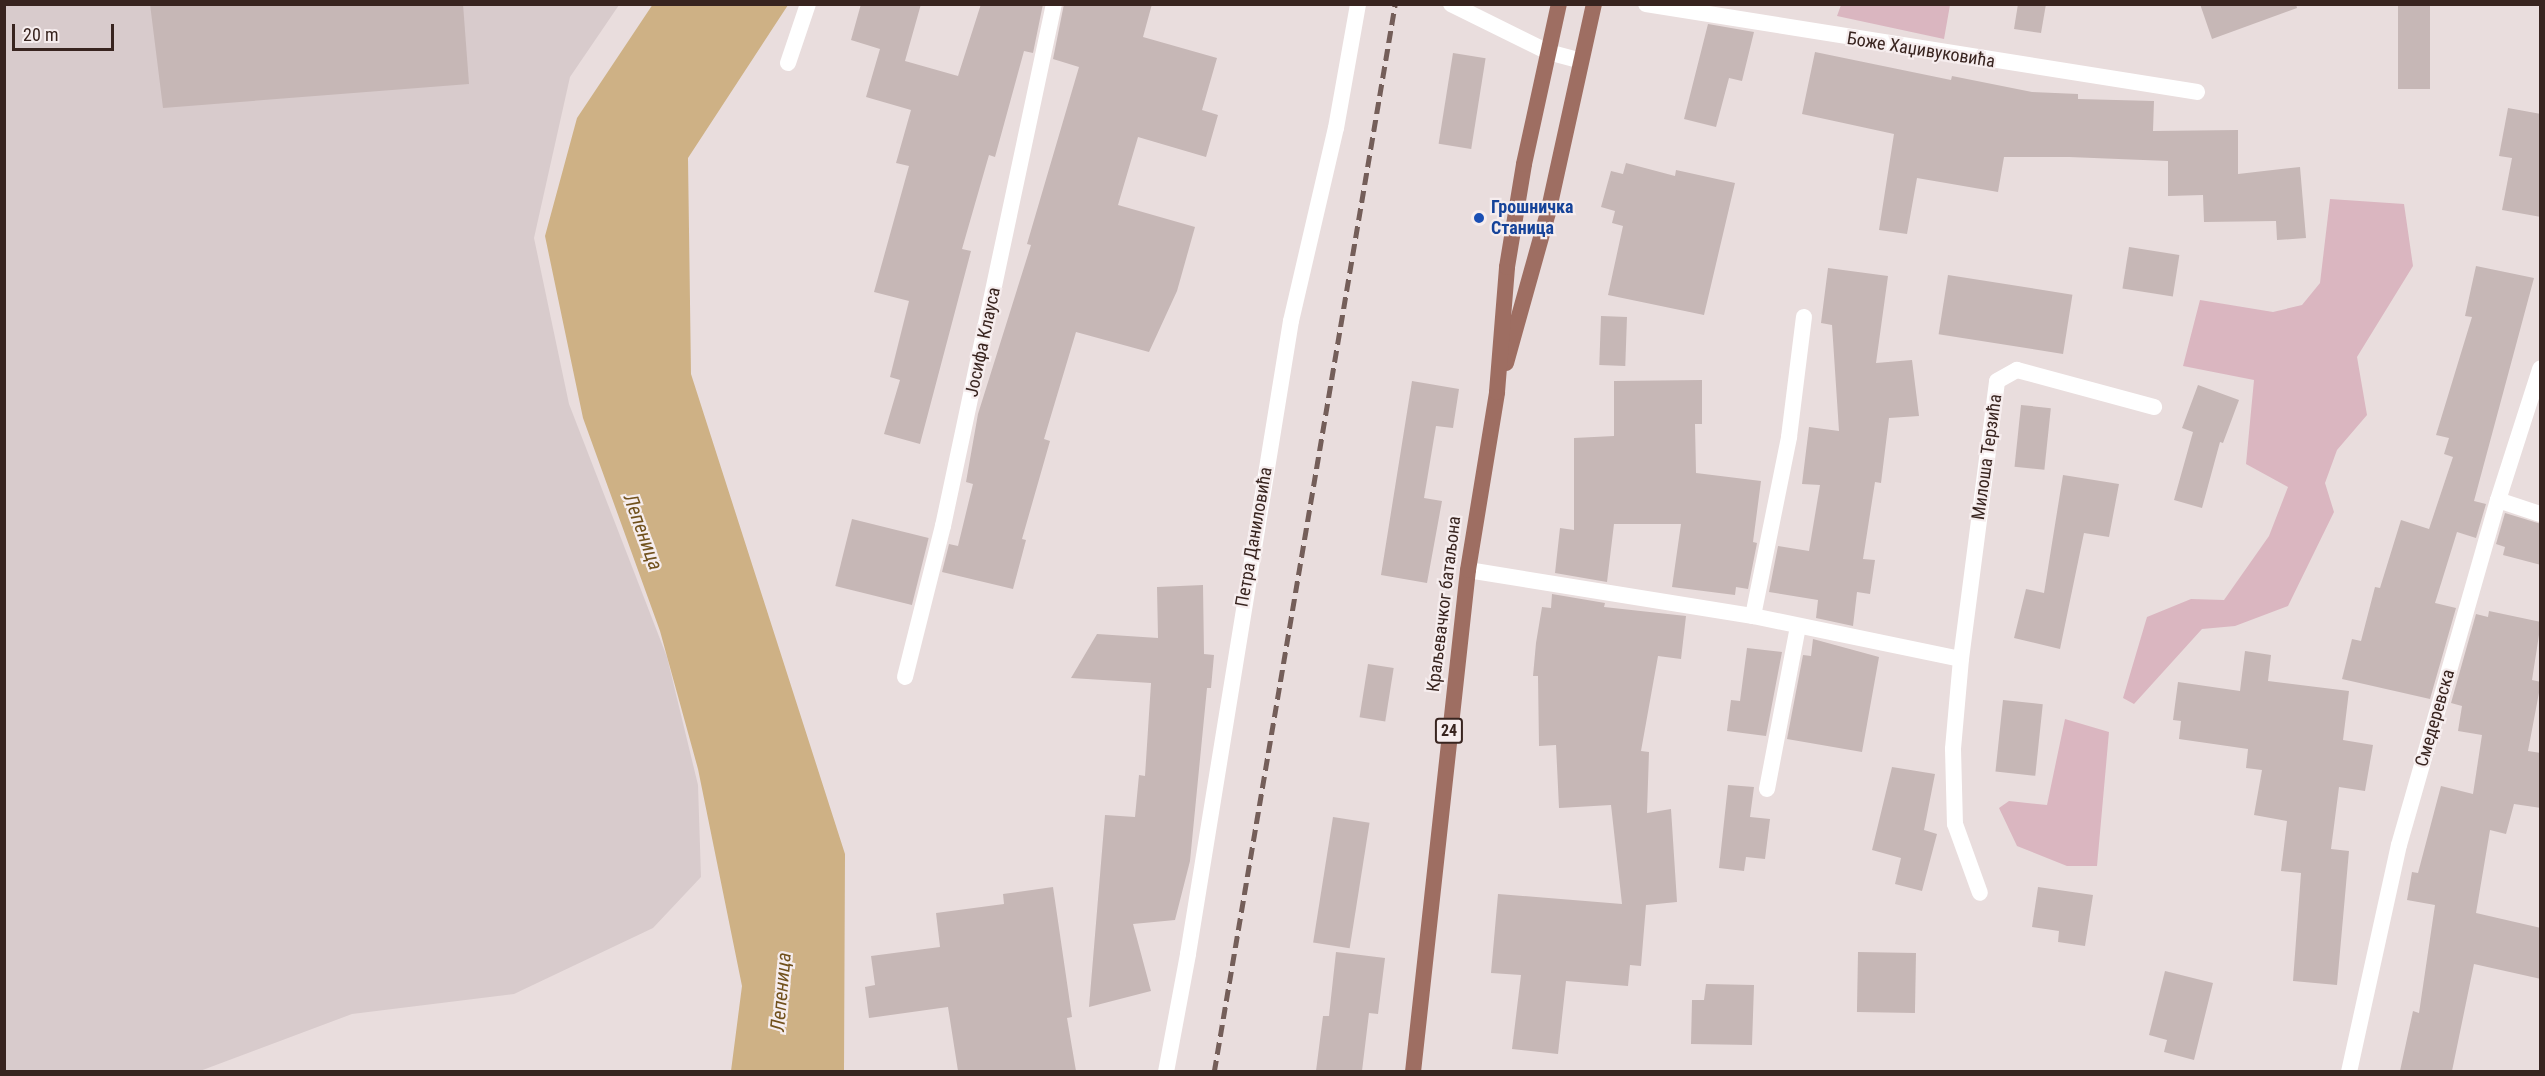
<!DOCTYPE html>
<html>
<head>
<meta charset="utf-8">
<style>
  body { margin:0 }
  #map { position:relative; width:2545px; height:1076px; overflow:hidden; background:#e9dddd; font-family:"Roboto Condensed",sans-serif }
  div>[style] { position:absolute }
  [style*='--x'] { left:calc(var(--x)*1px); top:calc(var(--y)*1px); width:calc(var(--w)*1px); rotate:calc(var(--a)*1deg) }
  .built>* { inset:0; background:#d8cbcc }
  .green>* { inset:0; background:#dab6c0 }
  .water>* { inset:0; background:#ceb185 }
  .building>* { inset:0; background:#c6b7b6; transform-origin:0 0 }
  .minor>* { height:16px; margin:-8px; padding:0 8px; transform-origin:8px; border-radius:8px; background:#fff }
  .tertiary>* { height:16px; margin:-8px; padding:0 8px; transform-origin:8px; border-radius:8px; background:#fff }
  .primary>* { height:16px; margin:-8px; padding:0 8px; transform-origin:8px; border-radius:8px; background:#9e6e62 }
  .rail>* { height:4.5px; margin-top:-2.25px; transform-origin:0; background:repeating-linear-gradient(90deg,#745e59 0 12px,transparent 0 18px) }
  .dots>* { width:16px; height:16px; translate:-50% -50%; box-sizing:border-box; border:3px solid #f6edee; border-radius:50% }
  span { translate:-50% -50%; white-space:nowrap; text-align:center; line-height:1.15; -webkit-text-stroke:4.5px #f6edee; paint-order:stroke }
  .shield-label span { padding:2px 4px; background:#f6edee; border:2px solid; border-radius:4px; -webkit-text-stroke-width:0 }
  .shield-label { font-size:16px; color:#38241f; font-weight:700 }
  .street-label { font-size:18px; color:#38241f }
  .transit-label { font-size:18px; color:#164399; font-weight:700 }
  .left { translate:0 -50%; text-align:left }
  .water-label { font-size:20px; color:#71511c; font-style:italic }
  .frame { position:absolute; inset:0; border:6px solid #38241f; pointer-events:none }
  .scale { position:absolute; left:12px; top:24px; width:102px; height:27px; box-sizing:border-box; border:3px solid #38241f; border-top:0; padding-left:8px; font-size:18px; line-height:21px; white-space:nowrap; color:#38241f; -webkit-text-stroke:4px #f6edee; paint-order:stroke }
</style>
</head>
<body>
<div id="map">
  <div class="built">
    <div style="clip-path:polygon(5px 5px,619px 5px,570px 77px,534px 238px,569px 404px,667px 657px,698px 785px,701px 877px,653px 928px,514px 994px,352px 1014px,200px 1071px,5px 1072px)"></div>
  </div>
  <div class="green">
    <div style="clip-path:polygon(1841px 5px,1841px 4px,1950px 5px,1944px 39px,1837px 16px)"></div>
    <div style="clip-path:polygon(2330px 199px,2404px 204px,2413px 266px,2357px 357px,2367px 415px,2337px 450px,2325px 483px,2334px 512px,2288px 606px,2235px 626px,2202px 629px,2134px 704px,2123px 698px,2147px 617px,2191px 599px,2224px 600px,2269px 536px,2288px 487px,2246px 464px,2254px 380px,2183px 366px,2200px 300px,2273px 312px,2302px 305px,2320px 283px)"></div>
    <div style="clip-path:polygon(2065px 719px,2109px 732px,2097px 866px,2067px 866px,2017px 846px,1999px 808px,2009px 801px,2047px 805px)"></div>
  </div>
  <div class="water">
    <div style="clip-path:polygon(653px 4px,788px 5px,688px 158px,691px 374px,845px 854px,844px 1071px,731px 1071px,742px 986px,698px 769px,660px 631px,583px 418px,545px 236px,577px 118px)"></div>
  </div>
  <div class="building">
    <div style="clip-path:polygon(150px 4px,463px 4px,469px 84px,163px 108px)"></div>
    <div style="clip-path:polygon(861px 4px,921px 4px,905px 61px,958px 76px,981px 4px,1043px 4px,1033px 53px,1024px 51px,995px 157px,989px 155px,962px 249px,971px 251px,920px 444px,884px 434px,900px 380px,890px 377px,909px 301px,874px 292px,909px 166px,896px 163px,911px 110px,866px 97px,880px 49px,851px 40px)"></div>
    <div style="clip-path:polygon(1064px 4px,1152px 4px,1143px 37px,1217px 58px,1202px 110px,1218px 115px,1206px 157px,1138px 137px,1118px 205px,1195px 227px,1177px 291px,1149px 352px,1076px 332px,1044px 439px,1050px 441px,1022px 539px,1026px 540px,1013px 589px,942px 572px,949px 544px,958px 546px,973px 484px,966px 482px,978px 414px,1031px 245px,1027px 244px,1079px 67px,1053px 59px)"></div>
    <div style="clip-path:polygon(2018px 4px,2046px 4px,2041px 33px,2014px 29px)"></div>
    <div style="clip-path:polygon(2200px 4px,2296px 4px,2297px 8px,2212px 39px)"></div>
    <div style="left:2398px;top:4px;width:32px;height:85px"></div>
    <div style="clip-path:polygon(1708px 24px,1754px 32px,1742px 81px,1729px 78px,1716px 127px,1684px 119px)"></div>
    <div style="clip-path:polygon(1815px 52px,1951px 80px,1952px 76px,2032px 92px,2078px 94px,2078px 99px,2154px 101px,2153px 131px,2238px 130px,2238px 174px,2300px 167px,2306px 238px,2277px 240px,2276px 221px,2204px 222px,2203px 195px,2168px 196px,2168px 161px,2069px 157px,2004px 157px,1998px 192px,1917px 178px,1907px 234px,1879px 230px,1894px 134px,1802px 114px)"></div>
    <div style="left:1453px;top:53px;width:33px;height:92px;rotate:9deg"></div>
    <div style="clip-path:polygon(2508px 108px,2541px 114px,2541px 217px,2502px 210px,2512px 158px,2499px 156px)"></div>
    <div style="clip-path:polygon(1626px 163px,1675px 176px,1676px 170px,1735px 183px,1704px 315px,1608px 295px,1623px 226px,1612px 223px,1615px 211px,1601px 207px,1611px 171px,1623px 174px)"></div>
    <div style="left:2129px;top:247px;width:51px;height:42px;rotate:9deg"></div>
    <div style="clip-path:polygon(2476px 266px,2534px 278px,2474px 501px,2486px 504px,2476px 538px,2457px 532px,2435px 603px,2456px 608px,2430px 699px,2342px 679px,2352px 639px,2361px 641px,2375px 587px,2380px 588px,2401px 520px,2429px 529px,2453px 457px,2444px 454px,2449px 438px,2436px 435px,2472px 317px,2465px 316px)"></div>
    <div style="clip-path:polygon(1828px 268px,1888px 276px,1876px 363px,1912px 360px,1919px 416px,1889px 418px,1881px 483px,1875px 482px,1863px 559px,1875px 560px,1870px 594px,1857px 592px,1853px 626px,1816px 618px,1818px 600px,1769px 592px,1778px 546px,1809px 551px,1820px 485px,1802px 484px,1809px 427px,1839px 431px,1832px 325px,1821px 323px)"></div>
    <div style="left:1948px;top:275px;width:126px;height:60px;rotate:9deg"></div>
    <div style="left:1601px;top:316px;width:26px;height:49px;rotate:2deg"></div>
    <div style="clip-path:polygon(1702px 380px,1702px 424px,1695px 424px,1696px 473px,1761px 481px,1753px 542px,1757px 543px,1748px 589px,1736px 587px,1735px 595px,1672px 587px,1681px 524px,1614px 524px,1607px 582px,1555px 573px,1560px 528px,1574px 530px,1574px 438px,1614px 436px,1614px 381px)"></div>
    <div style="clip-path:polygon(1412px 381px,1459px 389px,1453px 428px,1436px 426px,1424px 498px,1442px 501px,1427px 583px,1381px 575px)"></div>
    <div style="clip-path:polygon(2198px 385px,2239px 400px,2223px 443px,2220px 442px,2202px 508px,2174px 500px,2193px 432px,2182px 428px)"></div>
    <div style="left:2021px;top:405px;width:30px;height:62px;rotate:6deg"></div>
    <div style="clip-path:polygon(2063px 475px,2119px 484px,2109px 537px,2084px 533px,2060px 649px,2014px 638px,2026px 589px,2044px 593px)"></div>
    <div style="clip-path:polygon(2505px 513px,2541px 524px,2541px 565px,2503px 555px,2505px 547px,2496px 544px)"></div>
    <div style="left:852px;top:519px;width:79px;height:69px;rotate:14deg"></div>
    <div style="clip-path:polygon(1203px 585px,1204px 654px,1214px 655px,1211px 688px,1207px 688px,1190px 861px,1175px 920px,1133px 924px,1151px 991px,1089px 1007px,1105px 815px,1135px 817px,1139px 775px,1145px 776px,1151px 683px,1071px 678px,1097px 634px,1158px 638px,1157px 587px)"></div>
    <div style="clip-path:polygon(1552px 594px,1605px 603px,1604px 607px,1686px 616px,1681px 659px,1658px 656px,1641px 751px,1649px 752px,1647px 813px,1671px 809px,1677px 902px,1646px 905px,1641px 966px,1630px 965px,1628px 986px,1566px 981px,1558px 1054px,1512px 1049px,1521px 975px,1491px 973px,1498px 894px,1622px 904px,1611px 805px,1559px 808px,1556px 745px,1539px 746px,1538px 676px,1533px 676px,1536px 643px,1542px 607px,1551px 608px)"></div>
    <div style="clip-path:polygon(2489px 611px,2541px 622px,2532px 680px,2541px 682px,2528px 751px,2541px 753px,2541px 808px,2514px 804px,2506px 834px,2490px 830px,2476px 913px,2541px 928px,2541px 979px,2474px 964px,2452px 1071px,2400px 1071px,2413px 1011px,2419px 1013px,2435px 905px,2407px 900px,2412px 872px,2418px 873px,2441px 786px,2473px 794px,2482px 735px,2458px 731px,2462px 706px,2451px 703px,2476px 614px,2488px 617px)"></div>
    <div style="clip-path:polygon(1813px 639px,1879px 657px,1862px 752px,1787px 739px,1803px 655px,1811px 656px)"></div>
    <div style="clip-path:polygon(1747px 648px,1782px 652px,1766px 736px,1727px 731px,1731px 700px,1740px 701px)"></div>
    <div style="clip-path:polygon(2245px 651px,2271px 655px,2268px 681px,2349px 691px,2343px 740px,2373px 745px,2365px 791px,2339px 787px,2331px 849px,2349px 851px,2337px 985px,2293px 981px,2301px 873px,2281px 871px,2287px 821px,2254px 815px,2262px 770px,2246px 768px,2248px 749px,2179px 739px,2181px 721px,2173px 720px,2178px 682px,2240px 691px)"></div>
    <div style="left:1368px;top:664px;width:26px;height:54px;rotate:9deg"></div>
    <div style="left:2003px;top:700px;width:40px;height:72px;rotate:6deg"></div>
    <div style="clip-path:polygon(1892px 767px,1935px 774px,1924px 830px,1937px 834px,1922px 891px,1895px 884px,1901px 858px,1872px 850px)"></div>
    <div style="clip-path:polygon(1728px 785px,1754px 787px,1750px 817px,1770px 819px,1765px 859px,1746px 857px,1744px 871px,1719px 868px)"></div>
    <div style="left:1333px;top:817px;width:37px;height:127px;rotate:9deg"></div>
    <div style="clip-path:polygon(1053px 887px,1072px 1017px,1067px 1018px,1076px 1071px,958px 1071px,948px 1007px,869px 1018px,865px 987px,875px 985px,871px 956px,940px 947px,936px 913px,1004px 904px,1003px 894px)"></div>
    <div style="clip-path:polygon(2038px 887px,2093px 895px,2085px 946px,2058px 942px,2059px 931px,2032px 927px)"></div>
    <div style="clip-path:polygon(1336px 952px,1385px 958px,1378px 1014px,1369px 1013px,1362px 1071px,1316px 1071px,1323px 1016px,1329px 1016px)"></div>
    <div style="left:1858px;top:952px;width:58px;height:60px;rotate:1deg"></div>
    <div style="clip-path:polygon(2165px 971px,2213px 983px,2194px 1060px,2164px 1052px,2167px 1040px,2149px 1035px)"></div>
    <div style="clip-path:polygon(1706px 984px,1754px 985px,1752px 1045px,1691px 1044px,1692px 1000px,1704px 1000px)"></div>
  </div>
  <div class="minor">
    <div style="--x:1646;--y:4;--w:558;--a:9.07"></div>
    <div style="--x:788;--y:63;--w:62;--a:-71.3"></div>
    <div style="--x:2498;--y:500;--w:44;--a:18.4"></div>
    <div style="--x:1468;--y:570;--w:289;--a:9.2"></div>
    <div style="--x:1753;--y:616;--w:212;--a:11.7"></div>
    <div style="--x:1961;--y:659;--w:280;--a:-82.6"></div>
    <div style="--x:1997;--y:381;--w:23;--a:-29"></div>
    <div style="--x:2017;--y:370;--w:142;--a:15.1"></div>
    <div style="--x:1753;--y:616;--w:183;--a:-78.6"></div>
    <div style="--x:1789;--y:437;--w:121;--a:-82.9"></div>
    <div style="--x:1961;--y:659;--w:90;--a:95.1"></div>
    <div style="--x:1953;--y:749;--w:75;--a:88.5"></div>
    <div style="--x:1955;--y:824;--w:73;--a:70.1"></div>
    <div style="--x:905;--y:677;--w:156;--a:-75.9"></div>
    <div style="--x:943;--y:526;--w:534;--a:-78"></div>
    <div style="--x:1767;--y:789;--w:166;--a:-79.2"></div>
    <div style="--x:1166;--y:1072;--w:120;--a:-79.4"></div>
    <div style="--x:1188;--y:954;--w:641;--a:-80.76"></div>
    <div style="--x:1291;--y:321;--w:198;--a:-76.9"></div>
    <div style="--x:1336;--y:128;--w:126;--a:-79.9"></div>
    <div style="--x:2349;--y:1072;--w:232;--a:-77.6"></div>
    <div style="--x:2399;--y:845;--w:359;--a:-74"></div>
    <div style="--x:2498;--y:500;--w:138;--a:-72.2"></div>
  </div>
  <div class="tertiary">
    <div style="--x:1451;--y:4;--w:108;--a:26.3"></div>
    <div style="--x:1548;--y:52;--w:34;--a:15"></div>
  </div>
  <div class="primary">
    <div style="--x:1506;--y:363;--w:156;--a:-74.4"></div>
    <div style="--x:1548;--y:213;--w:214;--a:-77.6"></div>
    <div style="--x:1413;--y:1072;--w:505;--a:-83.75"></div>
    <div style="--x:1468;--y:570;--w:180;--a:-80.7"></div>
    <div style="--x:1497;--y:392;--w:125;--a:-85.4"></div>
    <div style="--x:1507;--y:267;--w:104;--a:-80.6"></div>
    <div style="--x:1524;--y:164;--w:164;--a:-77.7"></div>
  </div>
  <div class="rail">
    <div style="--x:1214;--y:1072;--w:1083;--a:-80.38"></div>
  </div>
  <div class="dots">
    <div style="left:1479px;top:218px;background:#1a4fb4"></div>
  </div>
  <div class="shield-label">
    <span style="left:1449px;top:731px">24</span>
  </div>
  <div class="street-label">
    <span style="left:1921px;top:50px;rotate:9deg">Боже Хаџивуковића</span>
    <span style="left:983px;top:342px;rotate:-78deg">Јосифа Клауса</span>
    <span style="left:1987px;top:457px;rotate:-82deg">Милоша Терзића</span>
    <span style="left:1254px;top:537px;rotate:-80deg">Петра Даниловића</span>
    <span style="left:1444px;top:604px;rotate:-83deg">Краљевачког батаљона</span>
    <span style="left:2435px;top:718px;rotate:-74deg">Смедеревска</span>
  </div>
  <div class="transit-label">
    <span class="left" style="left:1491px;top:218px">Грошничка<br>Станица</span>
  </div>
  <div class="water-label">
    <span style="left:643px;top:532px;rotate:70deg">Лепеница</span>
    <span style="left:781px;top:992px;rotate:-85deg">Лепеница</span>
  </div>
  <div class="frame"></div>
  <div class="scale">20 m</div>
</div>
</body>
</html>
